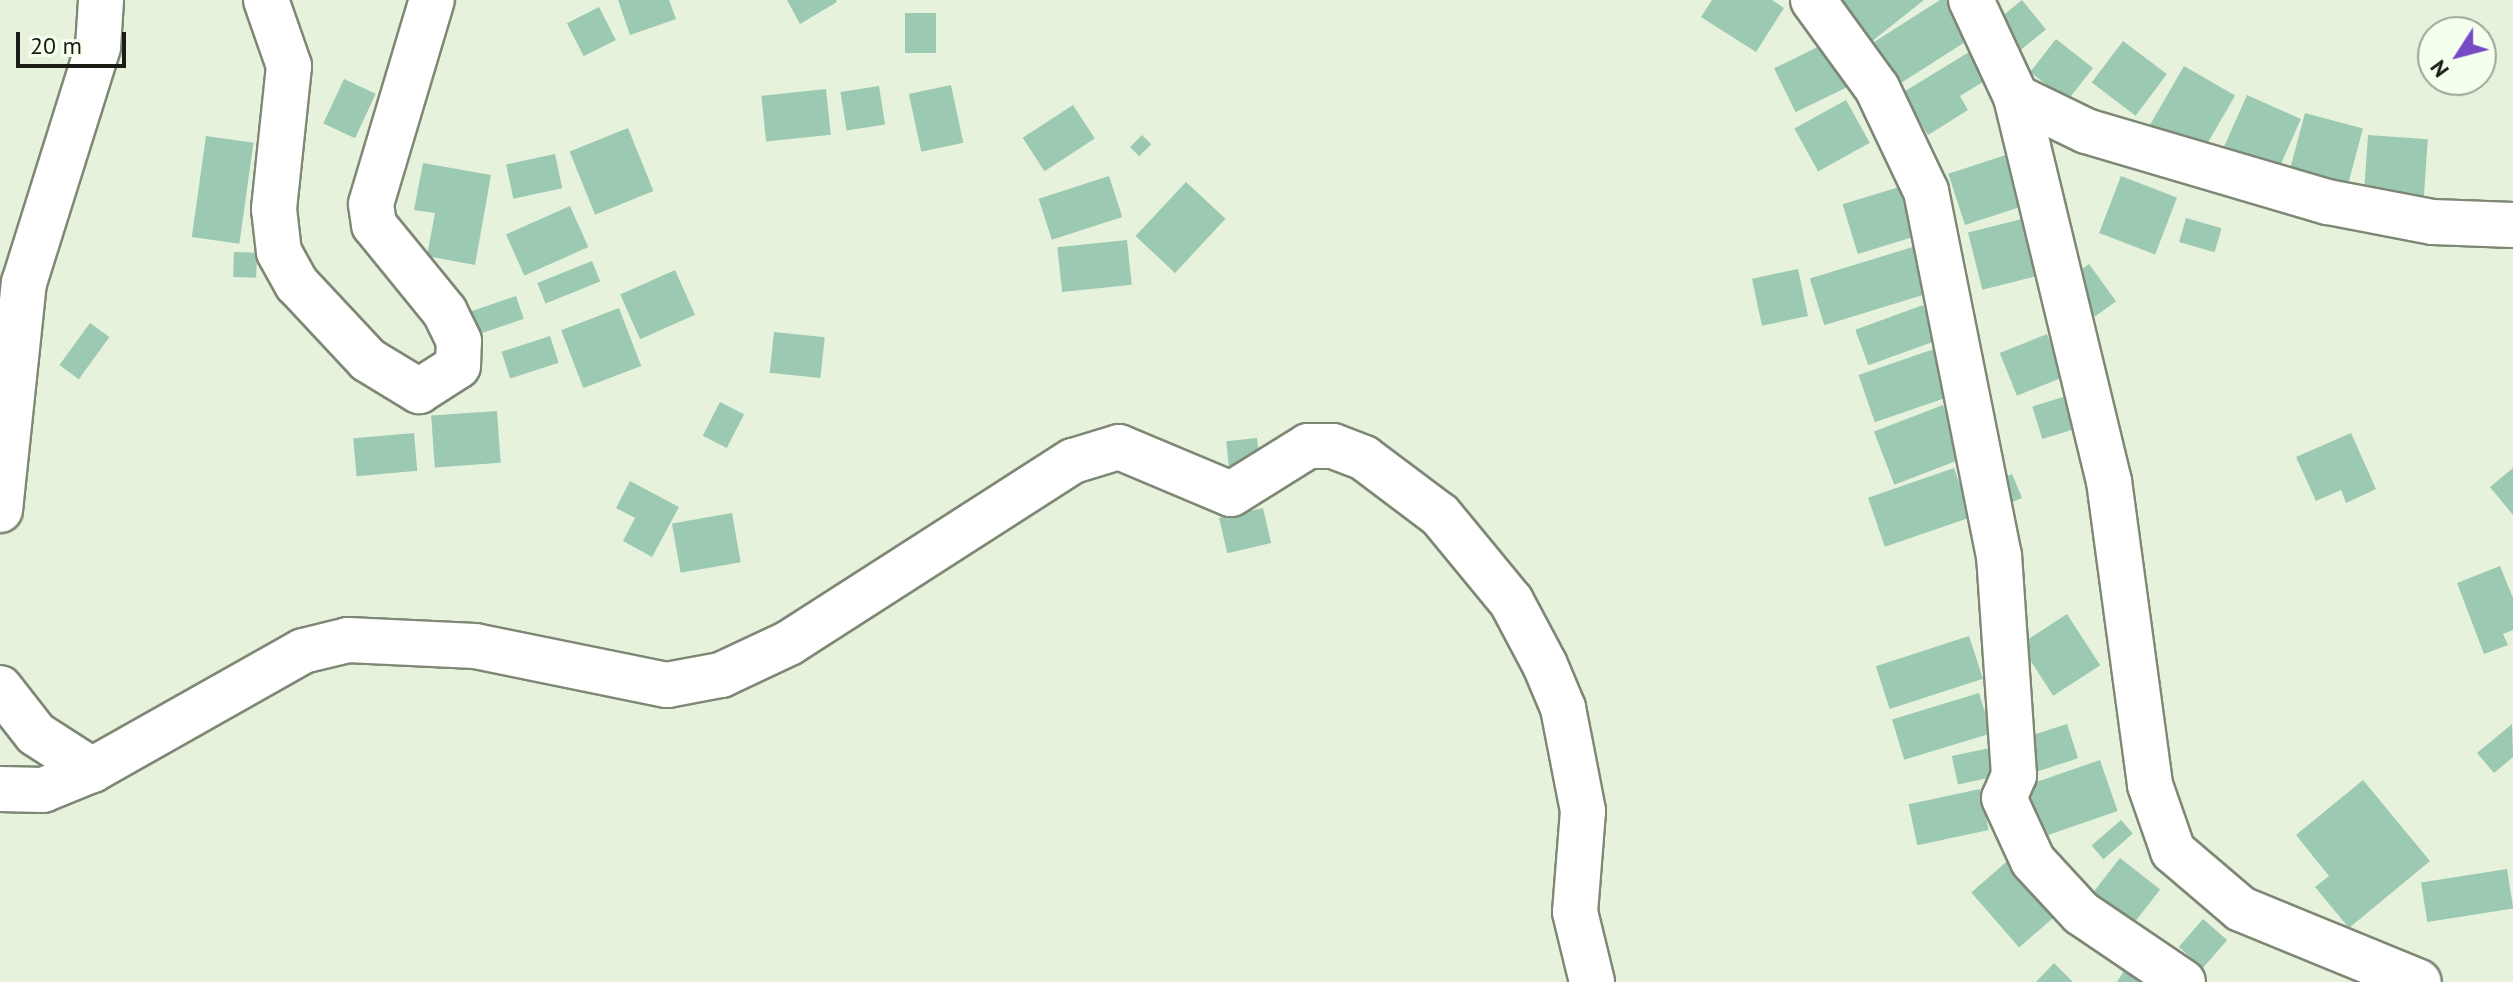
<!DOCTYPE html>
<html>
<head>
<meta charset="utf-8">
<style>
  body { margin:0 }
  #map { position:relative; width:2513px; height:982px; overflow:hidden; background:#e7f2dd; font-family:"PT Sans",sans-serif }
  div>[style] { position:absolute }
  [style*='--x'] { left:calc(var(--x)*1px); top:calc(var(--y)*1px); width:calc(var(--w)*1px); rotate:calc(var(--a)*1deg) }
  .building>* { inset:0; background:#9bc9b2; transform-origin:0 0 }
  .roads { filter:drop-shadow(2px 0 #7e8875) drop-shadow(-2px 0 #7e8875) drop-shadow(0 2px #7e8875) drop-shadow(0 -2px #7e8875) }
  .minor>* { height:44px; margin:-22px; padding:0 22px; transform-origin:22px; border-radius:22px; background:#fff }
  span { translate:-50% -50%; white-space:nowrap; text-align:center; line-height:1.15; -webkit-text-stroke:6px #f5ffee; paint-order:stroke }
  .north { position:absolute; left:2417px; top:16px; width:80px; height:80px; box-sizing:border-box; background:#f5ffee; border:2px solid #9da598; border-radius:50%; rotate:234deg; font-size:22px; font-weight:700; line-height:32px; text-align:center; color:#191d16 }
  .north::after { content:''; display:block; margin:auto; width:28px; height:36px; background:#754ac3; clip-path:polygon(50% 0,100% 100%,50% 72%,0 100%) }
  .scale { position:absolute; left:16px; top:32px; width:110px; height:36px; box-sizing:border-box; border:4px solid #191d16; border-top:0; padding-left:10px; font-size:24px; line-height:28px; white-space:nowrap; color:#191d16; -webkit-text-stroke:6px #f5ffee; paint-order:stroke }
</style>
</head>
<body>
<div id="map">
  <div class="building">
    <div style="clip-path:polygon(618px 0,669px 0,676px 19px,630px 35px)"></div>
    <div style="clip-path:polygon(787px 0,836px 0,837px 2px,800px 24px)"></div>
    <div style="clip-path:polygon(1712px 0,1772px 0,1784px 8px,1756px 52px,1701px 17px)"></div>
    <div style="clip-path:polygon(1838px 0,1924px 0,1871px 42px)"></div>
    <div style="clip-path:polygon(1940px 0,1953px 0,1976px 35px,1901px 83px,1874px 42px)"></div>
    <div style="left:2022px;top:0;width:38px;height:38px;rotate:51deg"></div>
    <div style="left:599px;top:7px;width:37px;height:36px;rotate:63deg"></div>
    <div style="left:905px;top:13px;width:31px;height:40px"></div>
    <div style="left:2056px;top:39px;width:47px;height:42px;rotate:38deg"></div>
    <div style="left:2123px;top:41px;width:55px;height:52px;rotate:37deg"></div>
    <div style="left:1828px;top:42px;width:49px;height:60px;rotate:64deg"></div>
    <div style="clip-path:polygon(1969px 52px,1986px 80px,1960px 96px,1968px 110px,1928px 135px,1902px 93px)"></div>
    <div style="left:2184px;top:66px;width:59px;height:69px;rotate:30deg"></div>
    <div style="left:344px;top:79px;width:35px;height:49px;rotate:25deg"></div>
    <div style="left:951px;top:85px;width:59px;height:43px;rotate:78deg"></div>
    <div style="left:879px;top:86px;width:39px;height:39px;rotate:81deg"></div>
    <div style="left:826px;top:89px;width:46px;height:65px;rotate:84deg"></div>
    <div style="left:2247px;top:95px;width:59px;height:65px;rotate:24deg"></div>
    <div style="left:1846px;top:100px;width:49px;height:59px;rotate:61deg"></div>
    <div style="left:1073px;top:105px;width:40px;height:60px;rotate:57deg"></div>
    <div style="left:2305px;top:113px;width:60px;height:68px;rotate:15deg"></div>
    <div style="left:628px;top:128px;width:68px;height:63px;rotate:68deg"></div>
    <div style="left:1142px;top:135px;width:13px;height:17px;rotate:45deg"></div>
    <div style="left:2368px;top:135px;width:60px;height:61px;rotate:4deg"></div>
    <div style="left:206px;top:136px;width:48px;height:102px;rotate:8deg"></div>
    <div style="left:2012px;top:153px;width:54px;height:67px;rotate:72deg"></div>
    <div style="left:555px;top:154px;width:35px;height:50px;rotate:78deg"></div>
    <div style="clip-path:polygon(423px 163px,491px 175px,475px 265px,427px 256px,435px 213px,414px 210px)"></div>
    <div style="left:1109px;top:176px;width:43px;height:74px;rotate:72deg"></div>
    <div style="left:2121px;top:176px;width:60px;height:61px;rotate:21deg"></div>
    <div style="left:1186px;top:182px;width:54px;height:74px;rotate:43deg"></div>
    <div style="left:1899px;top:187px;width:52px;height:59px;rotate:73deg"></div>
    <div style="left:570px;top:206px;width:45px;height:70px;rotate:66deg"></div>
    <div style="left:2034px;top:216px;width:59px;height:68px;rotate:76deg"></div>
    <div style="left:2186px;top:218px;width:37px;height:25px;rotate:16deg"></div>
    <div style="left:1127px;top:240px;width:45px;height:70px;rotate:84deg"></div>
    <div style="left:1916px;top:246px;width:49px;height:111px;rotate:73deg"></div>
    <div style="left:234px;top:252px;width:23px;height:25px;rotate:2deg"></div>
    <div style="left:592px;top:261px;width:22px;height:59px;rotate:68deg"></div>
    <div style="left:2089px;top:264px;width:46px;height:26px;rotate:54deg"></div>
    <div style="left:1798px;top:269px;width:48px;height:47px;rotate:78deg"></div>
    <div style="left:675px;top:270px;width:49px;height:60px;rotate:66deg"></div>
    <div style="left:516px;top:296px;width:24px;height:51px;rotate:71deg"></div>
    <div style="left:1923px;top:305px;width:38px;height:72px;rotate:70deg"></div>
    <div style="left:619px;top:308px;width:62px;height:62px;rotate:69deg"></div>
    <div style="left:90px;top:323px;width:24px;height:52px;rotate:36deg"></div>
    <div style="left:774px;top:332px;width:51px;height:41px;rotate:6deg"></div>
    <div style="left:2047px;top:334px;width:46px;height:51px;rotate:68deg"></div>
    <div style="left:550px;top:336px;width:28px;height:51px;rotate:72deg"></div>
    <div style="left:1937px;top:348px;width:50px;height:83px;rotate:71deg"></div>
    <div style="left:2083px;top:391px;width:34px;height:53px;rotate:73deg"></div>
    <div style="left:720px;top:402px;width:27px;height:38px;rotate:27deg"></div>
    <div style="left:1943px;top:405px;width:57px;height:74px;rotate:69deg"></div>
    <div style="left:497px;top:411px;width:52px;height:66px;rotate:86deg"></div>
    <div style="left:414px;top:433px;width:38px;height:61px;rotate:85deg"></div>
    <div style="clip-path:polygon(2351px 433px,2376px 489px,2346px 503px,2341px 490px,2316px 501px,2296px 457px)"></div>
    <div style="left:1257px;top:438px;width:27px;height:31px;rotate:84deg"></div>
    <div style="left:1954px;top:468px;width:52px;height:91px;rotate:71deg"></div>
    <div style="clip-path:polygon(2513px 468px,2513px 515px,2490px 487px)"></div>
    <div style="left:2012px;top:474px;width:26px;height:22px;rotate:67deg"></div>
    <div style="clip-path:polygon(630px 481px,679px 507px,652px 557px,623px 541px,635px 518px,616px 508px)"></div>
    <div style="left:1263px;top:508px;width:36px;height:45px;rotate:77deg"></div>
    <div style="left:732px;top:513px;width:50px;height:61px;rotate:80deg"></div>
    <div style="clip-path:polygon(2500px 566px,2513px 598px,2513px 630px,2503px 634px,2508px 645px,2484px 654px,2457px 583px)"></div>
    <div style="left:2067px;top:614px;width:61px;height:56px;rotate:57deg"></div>
    <div style="left:1969px;top:636px;width:45px;height:98px;rotate:72deg"></div>
    <div style="left:1979px;top:693px;width:42px;height:91px;rotate:73deg"></div>
    <div style="left:2067px;top:724px;width:36px;height:50px;rotate:72deg"></div>
    <div style="clip-path:polygon(2512px 724px,2513px 757px,2494px 773px,2477px 753px)"></div>
    <div style="left:1990px;top:748px;width:29px;height:39px;rotate:78deg"></div>
    <div style="left:2100px;top:760px;width:54px;height:85px;rotate:71deg"></div>
    <div style="clip-path:polygon(2363px 780px,2430px 861px,2349px 928px,2315px 887px,2329px 876px,2296px 835px)"></div>
    <div style="left:1980px;top:789px;width:42px;height:73px;rotate:78deg"></div>
    <div style="left:2121px;top:820px;width:18px;height:39px;rotate:49deg"></div>
    <div style="left:2012px;top:857px;width:73px;height:54px;rotate:49deg"></div>
    <div style="left:2120px;top:858px;width:51px;height:46px;rotate:38deg"></div>
    <div style="left:2507px;top:869px;width:40px;height:87px;rotate:81deg"></div>
    <div style="left:2203px;top:919px;width:32px;height:37px;rotate:41deg"></div>
    <div style="clip-path:polygon(2054px 963px,2073px 982px,2036px 982px)"></div>
    <div style="clip-path:polygon(2126px 968px,2150px 982px,2117px 982px)"></div>
  </div>
  <div class="roads">
    <div class="minor">
      <div style="--x:266;--y:0;--w:70;--a:70.8"></div>
      <div style="--x:289;--y:66;--w:144;--a:96"></div>
      <div style="--x:274;--y:209;--w:43;--a:83.4"></div>
      <div style="--x:279;--y:252;--w:37;--a:61"></div>
      <div style="--x:297;--y:284;--w:104;--a:46.9"></div>
      <div style="--x:368;--y:360;--w:60;--a:31.3"></div>
      <div style="--x:419;--y:391;--w:46;--a:-32.7"></div>
      <div style="--x:458;--y:366;--w:25;--a:-88"></div>
      <div style="--x:459;--y:341;--w:32;--a:-116"></div>
      <div style="--x:445;--y:312;--w:112;--a:-129.2"></div>
      <div style="--x:374;--y:225;--w:21;--a:-98"></div>
      <div style="--x:371;--y:204;--w:213;--a:-73.4"></div>
      <div style="--x:1813;--y:0;--w:109;--a:54"></div>
      <div style="--x:1877;--y:88;--w:114;--a:64.6"></div>
      <div style="--x:1926;--y:191;--w:371;--a:78.7"></div>
      <div style="--x:1999;--y:555;--w:221;--a:86.1"></div>
      <div style="--x:2014;--y:775;--w:25;--a:113"></div>
      <div style="--x:2004;--y:798;--w:69;--a:65.3"></div>
      <div style="--x:2033;--y:861;--w:71;--a:47.3"></div>
      <div style="--x:2081;--y:913;--w:123;--a:34.1"></div>
      <div style="--x:1971;--y:0;--w:107;--a:65.1"></div>
      <div style="--x:2016;--y:97;--w:78;--a:25.9"></div>
      <div style="--x:2086;--y:131;--w:252;--a:16.4"></div>
      <div style="--x:2328;--y:202;--w:107;--a:10.8"></div>
      <div style="--x:2433;--y:222;--w:80;--a:2.1"></div>
      <div style="--x:2016;--y:97;--w:395;--a:76.4"></div>
      <div style="--x:2109;--y:481;--w:307;--a:82.3"></div>
      <div style="--x:2150;--y:785;--w:70;--a:70.8"></div>
      <div style="--x:2173;--y:851;--w:89;--a:40.5"></div>
      <div style="--x:2241;--y:909;--w:192;--a:22.3"></div>
      <div style="--x:0;--y:510;--w:228;--a:-84"></div>
      <div style="--x:24;--y:283;--w:247;--a:-72.6"></div>
      <div style="--x:98;--y:47;--w:47;--a:-86.3"></div>
      <div style="--x:0;--y:688;--w:58;--a:52"></div>
      <div style="--x:36;--y:734;--w:67;--a:32.7"></div>
      <div style="--x:0;--y:789;--w:43;--a:1.3"></div>
      <div style="--x:43;--y:790;--w:53;--a:-22.2"></div>
      <div style="--x:92;--y:770;--w:242;--a:-29.4"></div>
      <div style="--x:303;--y:651;--w:46;--a:-13.7"></div>
      <div style="--x:348;--y:640;--w:127;--a:2.7"></div>
      <div style="--x:475;--y:646;--w:196;--a:11.5"></div>
      <div style="--x:667;--y:685;--w:55;--a:-10.5"></div>
      <div style="--x:721;--y:675;--w:75;--a:-25.2"></div>
      <div style="--x:789;--y:643;--w:337;--a:-32.7"></div>
      <div style="--x:1073;--y:461;--w:48;--a:-16.9"></div>
      <div style="--x:1119;--y:447;--w:121;--a:22.8"></div>
      <div style="--x:1231;--y:494;--w:91;--a:-31.9"></div>
      <div style="--x:1308;--y:446;--w:25;--a:0"></div>
      <div style="--x:1333;--y:446;--w:33;--a:21"></div>
      <div style="--x:1364;--y:458;--w:95;--a:36.9"></div>
      <div style="--x:1440;--y:515;--w:112;--a:50.5"></div>
      <div style="--x:1511;--y:601;--w:72;--a:62"></div>
      <div style="--x:1545;--y:665;--w:47;--a:67.3"></div>
      <div style="--x:1563;--y:708;--w:105;--a:79"></div>
      <div style="--x:1583;--y:811;--w:101;--a:94.5"></div>
      <div style="--x:1575;--y:912;--w:72;--a:76.3"></div>
    </div>
  </div>
  <div class="north">N</div>
  <div class="scale">20 m</div>
</div>
</body>
</html>
